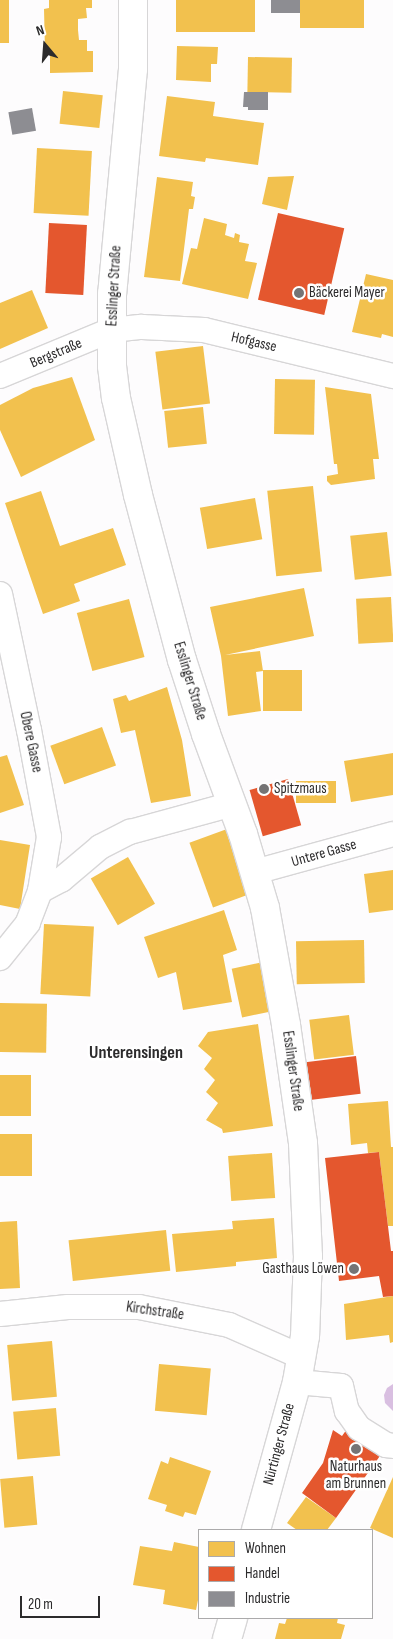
<!DOCTYPE html>
<html>
<head>
<meta charset="utf-8">
<style>
  body { margin:0 }
  #map { position:relative; width:393px; height:1639px; overflow:hidden; background:#fdfcfd; font-family:"Sofia Sans Condensed",sans-serif }
  div>[style] { position:absolute }
  [style*='--x'] { left:calc(var(--x)*1px); top:calc(var(--y)*1px); width:calc(var(--w)*1px); rotate:calc(var(--a)*1deg) }
  .water>* { inset:0; background:#d9bfe1 }
  .homes>* { inset:0; background:#f2c14e; transform-origin:0 0 }
  .shops>* { inset:0; background:#e4572e; transform-origin:0 0 }
  .industry>* { inset:0; background:#8d8d92; transform-origin:0 0 }
  .roads { filter:drop-shadow(1px 0 #d7d6d7) drop-shadow(-1px 0 #d7d6d7) drop-shadow(0 1px #d7d6d7) drop-shadow(0 -1px #d7d6d7) }
  .street>* { height:24px; margin:-12px; padding:0 12px; transform-origin:12px; border-radius:12px; background:#fff }
  .secondary>* { height:28px; margin:-14px; padding:0 14px; transform-origin:14px; border-radius:14px; background:#fff }
  .dots>* { width:14px; height:14px; translate:-50% -50%; box-sizing:border-box; border:2px solid #fff; border-radius:50% }
  span { translate:-50% -50%; white-space:nowrap; text-align:center; line-height:1.15; -webkit-text-stroke:5px #fff; paint-order:stroke }
  .street-label { font-size:15px; color:#2c2b2c }
  .poi-label { font-size:15px; color:#2c2b2c }
  .left { translate:0 -50%; text-align:left }
  .right { translate:-100% -50%; text-align:right }
  .quarter-label { font-size:18px; color:#2c2b2c; font-weight:700 }
  .legend { position:absolute; left:198px; top:1529px; width:175px; height:90px; box-sizing:border-box; background:#fff; border:1px solid #abaaab; margin:0; padding:6px 9px; list-style:none; font-size:15px; color:#2c2b2c }
  .legend li { display:flex; align-items:center; gap:10px; height:25px }
  .legend b { width:25px; border:1px solid #abaaab }
  .north { position:absolute; left:20px; top:20px; width:50px; height:50px; -webkit-text-stroke:4px #fff; paint-order:stroke; rotate:342deg; font-size:14px; font-weight:700; line-height:20px; text-align:center; color:#2c2b2c }
  .north::after { content:''; display:block; margin:auto; width:18px; height:22px; background:#2c2b2c; clip-path:polygon(50% 0,100% 100%,50% 72%,0 100%) }
  .scale { position:absolute; left:20px; top:1596px; width:80px; height:22px; box-sizing:border-box; border:2px solid #2c2b2c; border-top:0; padding-left:6px; font-size:15px; line-height:18px; white-space:nowrap; color:#2c2b2c; -webkit-text-stroke:4px #fff; paint-order:stroke }
</style>
</head>
<body>
<div id="map">
  <div class="water">
    <div style="clip-path:polygon(393px 1384px,393px 1411px,385px 1403px,384px 1395px,387px 1388px)"></div>
  </div>
  <div class="homes">
    <div style="left:0;top:0;width:9px;height:43px"></div>
    <div style="clip-path:polygon(49px 0,92px 0,92px 8px,86px 8px,87px 18px,78px 19px,78px 30px,79px 40px,87px 40px,87px 51px,93px 51px,93px 72px,50px 73px,50px 52px,45px 52px,44px 9px,49px 8px)"></div>
    <div style="left:176px;top:0;width:79px;height:32px"></div>
    <div style="left:300px;top:0;width:64px;height:28px"></div>
    <div style="clip-path:polygon(177px 46px,218px 47px,217px 64px,211px 64px,211px 82px,176px 80px)"></div>
    <div style="left:248px;top:57px;width:44px;height:35px;rotate:1deg"></div>
    <div style="left:63px;top:91px;width:40px;height:33px;rotate:6deg"></div>
    <div style="clip-path:polygon(167px 96px,215px 102px,213px 116px,264px 123px,258px 165px,206px 158px,205px 162px,159px 156px)"></div>
    <div style="left:37px;top:148px;width:55px;height:65px;rotate:3deg"></div>
    <div style="clip-path:polygon(294px 176px,287px 210px,262px 204px,268px 177px)"></div>
    <div style="clip-path:polygon(157px 177px,193px 182px,191px 196px,195px 197px,193px 209px,189px 209px,180px 281px,144px 277px)"></div>
    <div style="clip-path:polygon(204px 218px,227px 224px,225px 235px,234px 238px,235px 233px,240px 235px,239px 242px,249px 244px,245px 261px,257px 263px,248px 299px,182px 284px,191px 248px,197px 249px)"></div>
    <div style="clip-path:polygon(366px 274px,393px 280px,393px 337px,382px 334px,381px 338px,352px 332px)"></div>
    <div style="clip-path:polygon(32px 290px,48px 328px,0 349px,0 303px)"></div>
    <div style="left:203px;top:346px;width:58px;height:48px;rotate:83deg"></div>
    <div style="clip-path:polygon(72px 377px,95px 440px,21px 477px,0 430px,0 405px,33px 388px)"></div>
    <div style="left:275px;top:379px;width:40px;height:55px;rotate:1deg"></div>
    <div style="clip-path:polygon(325px 387px,371px 394px,379px 459px,373px 459px,375px 479px,331px 485px,327px 481px,327px 476px,338px 474px,337px 464px,334px 464px)"></div>
    <div style="left:203px;top:407px;width:37px;height:39px;rotate:84deg"></div>
    <div style="left:313px;top:486px;width:86px;height:46px;rotate:84deg"></div>
    <div style="clip-path:polygon(41px 491px,60px 546px,113px 528px,126px 565px,74px 584px,80px 601px,43px 614px,5px 503px)"></div>
    <div style="left:255px;top:498px;width:42px;height:56px;rotate:80deg"></div>
    <div style="left:387px;top:532px;width:44px;height:37px;rotate:84deg"></div>
    <div style="clip-path:polygon(304px 588px,314px 636px,225px 655px,260px 651px,263px 671px,256px 672px,261px 711px,228px 716px,221px 656px,210px 607px)"></div>
    <div style="left:391px;top:597px;width:45px;height:35px;rotate:87deg"></div>
    <div style="left:129px;top:599px;width:60px;height:54px;rotate:75deg"></div>
    <div style="left:263px;top:670px;width:39px;height:41px"></div>
    <div style="clip-path:polygon(167px 687px,182px 740px,191px 796px,151px 803px,135px 730px,121px 733px,113px 699px,126px 695px,129px 701px)"></div>
    <div style="left:102px;top:727px;width:41px;height:55px;rotate:70deg"></div>
    <div style="clip-path:polygon(393px 753px,393px 795px,351px 802px,344px 761px)"></div>
    <div style="clip-path:polygon(7px 755px,24px 805px,0 813px,0 757px)"></div>
    <div style="left:336px;top:781px;width:22px;height:40px;rotate:90deg"></div>
    <div style="left:227px;top:829px;width:69px;height:40px;rotate:70deg"></div>
    <div style="clip-path:polygon(0 840px,30px 845px,20px 909px,0 905px)"></div>
    <div style="left:128px;top:857px;width:54px;height:43px;rotate:60deg"></div>
    <div style="clip-path:polygon(393px 870px,393px 910px,369px 913px,364px 874px)"></div>
    <div style="clip-path:polygon(224px 910px,237px 950px,223px 955px,232px 1002px,183px 1010px,176px 972px,158px 978px,144px 937px)"></div>
    <div style="left:44px;top:924px;width:50px;height:70px;rotate:3deg"></div>
    <div style="left:364px;top:940px;width:43px;height:68px;rotate:89deg"></div>
    <div style="left:263px;top:962px;width:50px;height:32px;rotate:78deg"></div>
    <div style="left:0;top:1003px;width:47px;height:49px;rotate:1deg"></div>
    <div style="left:349px;top:1015px;width:40px;height:40px;rotate:83deg"></div>
    <div style="clip-path:polygon(258px 1024px,273px 1126px,223px 1133px,222px 1129px,206px 1120px,218px 1103px,206px 1092px,215px 1080px,204px 1069px,212px 1058px,198px 1046px,208px 1032px)"></div>
    <div style="left:0;top:1075px;width:31px;height:41px"></div>
    <div style="clip-path:polygon(388px 1101px,391px 1147px,393px 1147px,393px 1226px,388px 1226px,379px 1152px,368px 1153px,367px 1143px,351px 1145px,348px 1104px)"></div>
    <div style="left:0;top:1134px;width:32px;height:42px"></div>
    <div style="left:272px;top:1153px;width:45px;height:44px;rotate:86deg"></div>
    <div style="clip-path:polygon(274px 1218px,277px 1258px,236px 1262px,236px 1266px,176px 1272px,172px 1234px,233px 1229px,232px 1221px)"></div>
    <div style="clip-path:polygon(17px 1221px,20px 1288px,0 1289px,0 1222px)"></div>
    <div style="left:166px;top:1230px;width:41px;height:98px;rotate:84deg"></div>
    <div style="clip-path:polygon(393px 1296px,393px 1342px,390px 1343px,389px 1335px,346px 1340px,344px 1304px)"></div>
    <div style="left:52px;top:1341px;width:56px;height:45px;rotate:85deg"></div>
    <div style="left:159px;top:1364px;width:52px;height:47px;rotate:5deg"></div>
    <div style="left:56px;top:1408px;width:48px;height:43px;rotate:85deg"></div>
    <div style="clip-path:polygon(170px 1457px,211px 1471px,196px 1515px,185px 1512px,183px 1517px,165px 1511px,167px 1505px,148px 1499px,161px 1461px,168px 1464px)"></div>
    <div style="left:33px;top:1476px;width:49px;height:33px;rotate:85deg"></div>
    <div style="clip-path:polygon(393px 1477px,393px 1538px,370px 1528px)"></div>
    <div style="clip-path:polygon(306px 1497px,336px 1518px,327px 1530px,297px 1530px,287px 1523px)"></div>
    <div style="clip-path:polygon(174px 1542px,199px 1547px,199px 1595px,196px 1610px,163px 1604px,165px 1590px,133px 1585px,140px 1546px,172px 1551px)"></div>
    <div style="clip-path:polygon(287px 1618px,338px 1618px,337px 1623px,345px 1625px,341px 1639px,275px 1639px,279px 1623px,285px 1624px)"></div>
  </div>
  <div class="shops">
    <div style="left:278px;top:213px;width:68px;height:89px;rotate:13deg"></div>
    <div style="left:49px;top:223px;width:38px;height:70px;rotate:3deg"></div>
    <div style="left:288px;top:779px;width:48px;height:40px;rotate:74deg"></div>
    <div style="left:356px;top:1056px;width:38px;height:51px;rotate:83deg"></div>
    <div style="clip-path:polygon(379px 1152px,391px 1251px,393px 1251px,393px 1296px,383px 1297px,379px 1276px,339px 1281px,325px 1158px)"></div>
    <div style="clip-path:polygon(347px 1429px,382px 1453px,336px 1518px,302px 1493px,323px 1463px,333px 1430px,342px 1436px)"></div>
  </div>
  <div class="industry">
    <div style="left:271px;top:0;width:29px;height:13px"></div>
    <div style="clip-path:polygon(244px 92px,268px 92px,268px 110px,248px 110px,248px 107px,243px 107px)"></div>
    <div style="left:32px;top:108px;width:23px;height:24px;rotate:80deg"></div>
  </div>
  <div class="roads">
    <div class="street">
      <div style="--x:0;--y:376;--w:120;--a:-22.5"></div>
      <div style="--x:111;--y:330;--w:31;--a:-6"></div>
      <div style="--x:142;--y:327;--w:62;--a:2.8"></div>
      <div style="--x:204;--y:330;--w:195;--a:13.7"></div>
      <div style="--x:0;--y:594;--w:139;--a:78"></div>
      <div style="--x:29;--y:730;--w:109;--a:79.4"></div>
      <div style="--x:49;--y:837;--w:55;--a:99.5"></div>
      <div style="--x:40;--y:891;--w:34;--a:111"></div>
      <div style="--x:28;--y:923;--w:45;--a:128.7"></div>
      <div style="--x:255;--y:872;--w:143;--a:-15.4"></div>
      <div style="--x:40;--y:891;--w:24;--a:-28"></div>
      <div style="--x:61;--y:880;--w:51;--a:-40.2"></div>
      <div style="--x:100;--y:847;--w:34;--a:-27"></div>
      <div style="--x:130;--y:832;--w:107;--a:-15.2"></div>
      <div style="--x:0;--y:1314;--w:68;--a:-5.9"></div>
      <div style="--x:68;--y:1307;--w:71;--a:0"></div>
      <div style="--x:139;--y:1307;--w:92;--a:11.3"></div>
      <div style="--x:229;--y:1325;--w:80;--a:23.7"></div>
      <div style="--x:297;--y:1382;--w:44;--a:5.2"></div>
      <div style="--x:341;--y:1386;--w:26;--a:77"></div>
      <div style="--x:347;--y:1411;--w:21;--a:55"></div>
      <div style="--x:359;--y:1428;--w:32;--a:32"></div>
      <div style="--x:386;--y:1445;--w:7;--a:8"></div>
    </div>
    <div class="secondary">
      <div style="--x:133;--y:0;--w:69;--a:90"></div>
      <div style="--x:133;--y:69;--w:226;--a:95.3"></div>
      <div style="--x:112;--y:294;--w:72;--a:90"></div>
      <div style="--x:112;--y:366;--w:32;--a:83"></div>
      <div style="--x:116;--y:398;--w:99;--a:77.2"></div>
      <div style="--x:138;--y:495;--w:171;--a:75.1"></div>
      <div style="--x:182;--y:660;--w:78;--a:72"></div>
      <div style="--x:206;--y:734;--w:107;--a:69.7"></div>
      <div style="--x:243;--y:834;--w:77;--a:73.4"></div>
      <div style="--x:265;--y:908;--w:119;--a:79.8"></div>
      <div style="--x:286;--y:1025;--w:119;--a:81.8"></div>
      <div style="--x:303;--y:1143;--w:113;--a:87.5"></div>
      <div style="--x:308;--y:1256;--w:80;--a:92.1"></div>
      <div style="--x:305;--y:1336;--w:47;--a:99.9"></div>
      <div style="--x:297;--y:1382;--w:154;--a:105.5"></div>
      <div style="--x:227;--y:1639;--w:22;--a:-74"></div>
    </div>
  </div>
  <div class="dots">
    <div style="left:299px;top:293px;background:#757475"></div>
    <div style="left:264px;top:789px;background:#757475"></div>
    <div style="left:354px;top:1269px;background:#757475"></div>
    <div style="left:356px;top:1449px;background:#757475"></div>
  </div>
  <div class="street-label">
    <span style="left:114px;top:286px;rotate:-87deg">Esslinger Straße</span>
    <span style="left:254px;top:342px;rotate:13deg">Hofgasse</span>
    <span style="left:56px;top:353px;rotate:-23deg">Bergstraße</span>
    <span style="left:190px;top:681px;rotate:73deg">Esslinger Straße</span>
    <span style="left:31px;top:742px;rotate:78deg">Obere Gasse</span>
    <span style="left:324px;top:853px;rotate:-16deg">Untere Gasse</span>
    <span style="left:293px;top:1071px;rotate:82deg">Esslinger Straße</span>
    <span style="left:155px;top:1311px;rotate:8deg">Kirchstraße</span>
    <span style="left:279px;top:1444px;rotate:-75deg">Nürtinger Straße</span>
  </div>
  <div class="poi-label">
    <span class="left" style="left:309px;top:293px">Bäckerei Mayer</span>
    <span class="left" style="left:274px;top:789px">Spitzmaus</span>
    <span class="right" style="left:344px;top:1269px">Gasthaus Löwen</span>
    <span style="left:356px;top:1475px">Naturhaus<br>am Brunnen</span>
  </div>
  <div class="quarter-label">
    <span style="left:136px;top:1053px">Unterensingen</span>
  </div>
  <ul class="legend">
  <li><b style="height:14px;background:#f2c14e"></b>Wohnen</li>
  <li><b style="height:14px;background:#e4572e"></b>Handel</li>
  <li><b style="height:14px;background:#8d8d92"></b>Industrie</li>
  </ul>
  <div class="north">N</div>
  <div class="scale">20 m</div>
</div>
</body>
</html>
